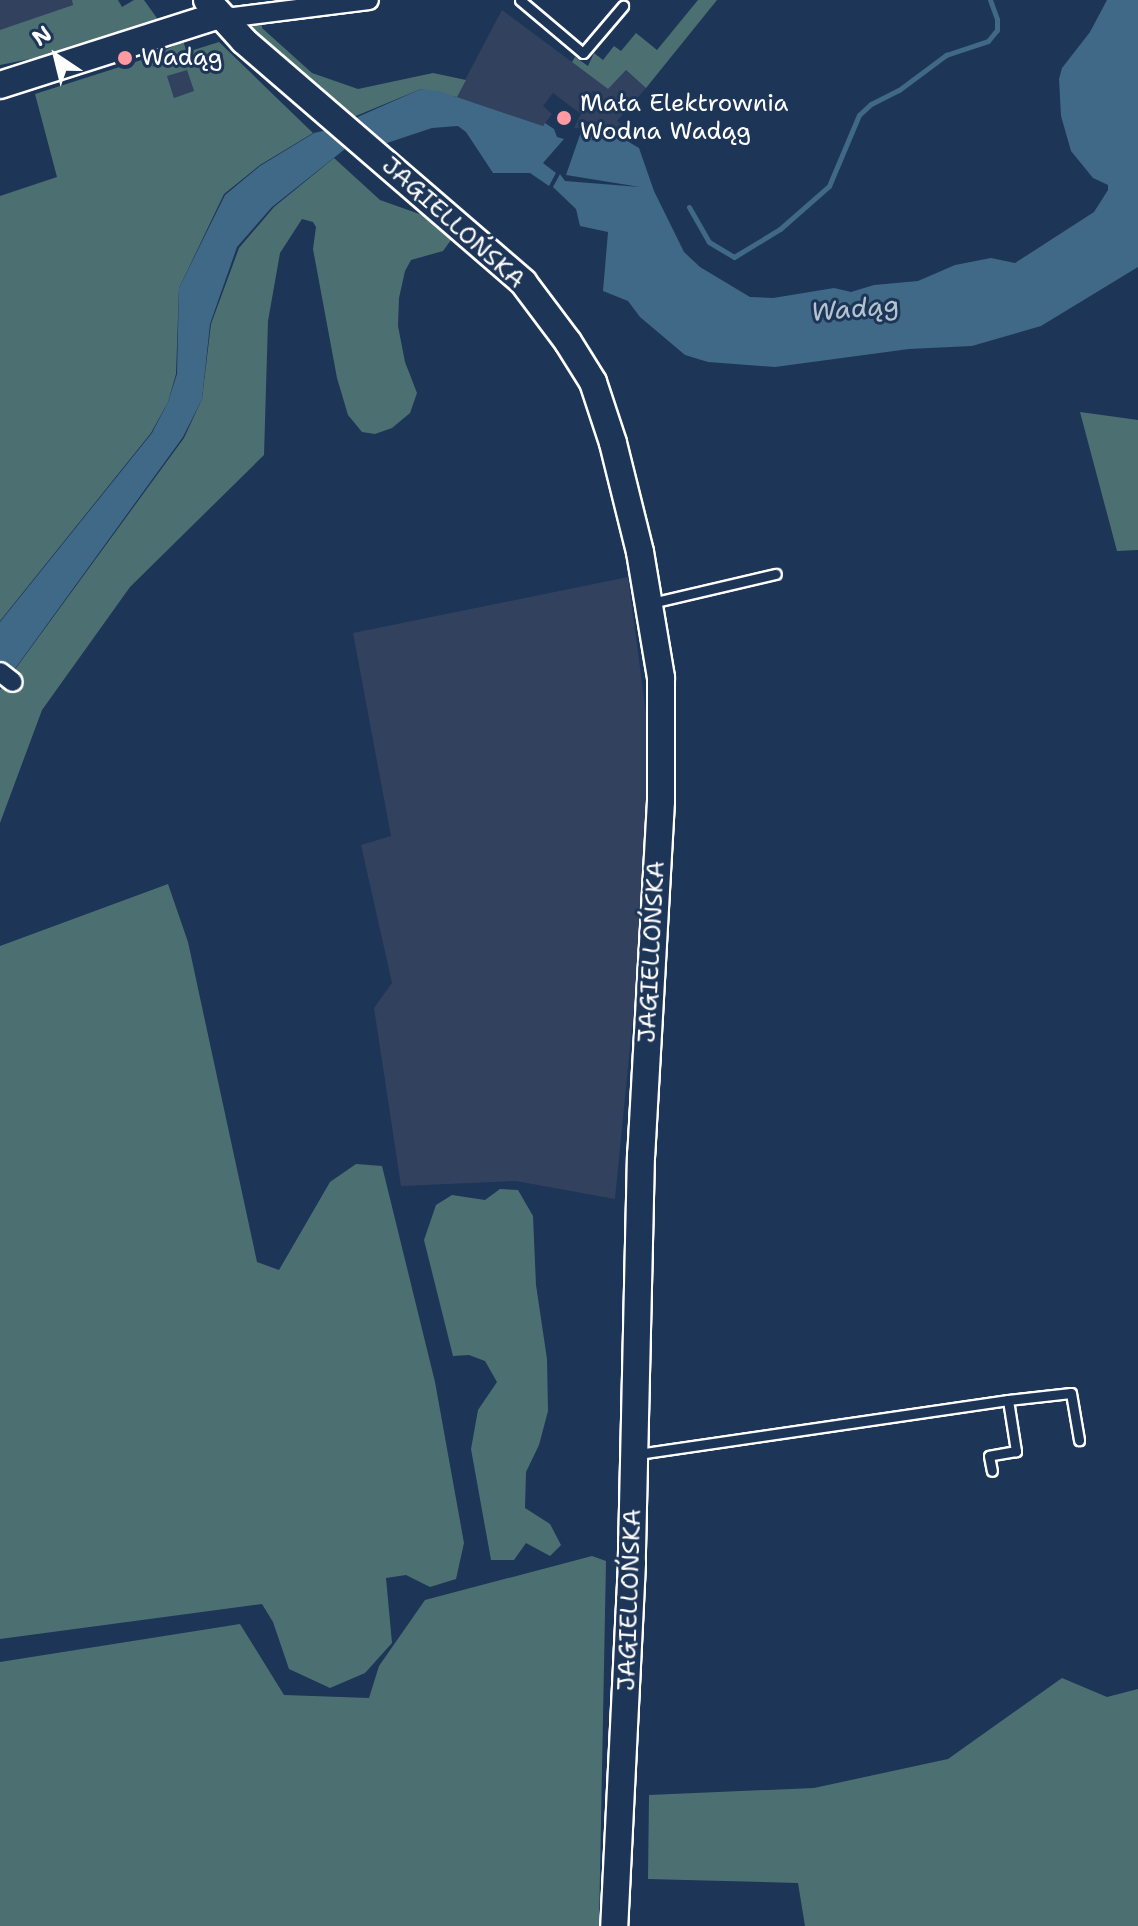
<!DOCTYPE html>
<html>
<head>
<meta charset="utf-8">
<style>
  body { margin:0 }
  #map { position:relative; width:1138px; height:1926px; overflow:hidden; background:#1d3557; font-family:"Shantell Sans",sans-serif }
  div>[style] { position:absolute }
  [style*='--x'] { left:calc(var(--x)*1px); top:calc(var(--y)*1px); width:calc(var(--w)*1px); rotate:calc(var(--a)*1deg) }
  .built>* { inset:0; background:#32415e; transform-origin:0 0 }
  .green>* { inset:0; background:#4c7072 }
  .water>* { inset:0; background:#406887 }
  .stream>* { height:5px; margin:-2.5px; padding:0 2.5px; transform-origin:2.5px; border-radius:2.5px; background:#406887 }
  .roads { filter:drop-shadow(2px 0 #fff) drop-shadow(-2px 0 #fff) drop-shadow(0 2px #fff) drop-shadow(0 -2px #fff) }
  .lane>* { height:9px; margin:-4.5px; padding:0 4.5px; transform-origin:4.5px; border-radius:4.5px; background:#1d3557 }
  .street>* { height:18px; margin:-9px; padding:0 9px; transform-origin:9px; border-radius:9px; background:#1d3557 }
  .secondary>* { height:26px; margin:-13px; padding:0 13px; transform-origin:13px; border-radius:13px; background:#1d3557 }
  .dots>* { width:22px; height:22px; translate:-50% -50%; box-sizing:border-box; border:4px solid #1d3557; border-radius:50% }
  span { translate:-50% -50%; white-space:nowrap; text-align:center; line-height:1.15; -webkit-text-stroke:6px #1d3557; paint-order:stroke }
  .poi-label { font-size:24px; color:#fff }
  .left { translate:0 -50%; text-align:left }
  .street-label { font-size:24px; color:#fff }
  .water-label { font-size:26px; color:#b3c3cf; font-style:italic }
  .north { position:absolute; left:16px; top:16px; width:80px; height:80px; -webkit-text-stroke:6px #1d3557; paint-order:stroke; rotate:325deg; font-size:22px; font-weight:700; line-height:32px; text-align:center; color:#fff }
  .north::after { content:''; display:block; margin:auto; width:28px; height:36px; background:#fff; clip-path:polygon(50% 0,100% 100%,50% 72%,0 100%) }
</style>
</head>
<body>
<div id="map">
  <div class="built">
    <div style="clip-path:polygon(0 0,72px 0,73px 5px,0 31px)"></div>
    <div style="clip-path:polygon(502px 10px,607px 88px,626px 70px,646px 88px,617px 121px,635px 135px,629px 143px,605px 128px,574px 128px,581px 114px,553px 93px,543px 106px,552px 114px,543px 126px,456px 97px)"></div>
    <div style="left:187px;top:69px;width:24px;height:21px;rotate:73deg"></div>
    <div style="clip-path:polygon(628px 577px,650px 743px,643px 916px,615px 1199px,516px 1181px,401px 1186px,374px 1008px,392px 983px,361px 845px,391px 836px,353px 633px)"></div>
  </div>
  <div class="green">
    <div style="clip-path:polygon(72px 0,118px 0,122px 7px,134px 0,144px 0,159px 21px,55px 54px,0 65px,0 30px,73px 5px)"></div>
    <div style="clip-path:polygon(698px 0,717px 0,646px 88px,626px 70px,608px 89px,572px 62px,575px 57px,588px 66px,594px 53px,603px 60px,614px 46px,621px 51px,636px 33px,657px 50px)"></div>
    <div style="clip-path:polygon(262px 22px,262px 28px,312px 73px,358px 89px,433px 73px,466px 80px,457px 97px,421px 89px,351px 118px,251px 30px,253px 25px)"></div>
    <div style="clip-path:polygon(evenodd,183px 41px,187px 52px,219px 42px,313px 133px,260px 165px,224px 194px,179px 288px,176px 374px,168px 402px,151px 433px,0 621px,0 196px,57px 177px,35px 94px,154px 56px,183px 41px,187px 70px,194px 91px,174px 98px,167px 76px,187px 70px)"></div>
    <div style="clip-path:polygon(334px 158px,380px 200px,425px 216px,451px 240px,443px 251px,411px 260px,405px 271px,399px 298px,398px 326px,405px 362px,417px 393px,410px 413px,392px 428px,375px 434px,362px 432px,348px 415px,337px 378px,313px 249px,316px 227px,313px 222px,302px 219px,280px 253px,268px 321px,264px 455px,130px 587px,42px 710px,0 823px,0 690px,184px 438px,202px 399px,211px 324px,239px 248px,274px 207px)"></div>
    <div style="clip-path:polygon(1080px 412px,1138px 420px,1138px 550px,1117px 551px)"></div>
    <div style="clip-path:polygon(168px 884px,188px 942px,257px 1262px,279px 1270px,330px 1182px,356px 1164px,382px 1166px,435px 1382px,464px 1543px,456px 1579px,430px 1587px,406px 1575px,386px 1578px,392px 1643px,365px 1673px,330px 1688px,289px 1669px,273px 1622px,262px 1604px,0 1639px,0 946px)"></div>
    <div style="clip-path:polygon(500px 1189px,518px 1190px,533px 1216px,536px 1285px,547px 1359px,548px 1411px,539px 1445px,526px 1472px,525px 1508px,550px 1524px,561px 1545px,550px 1556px,526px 1543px,514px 1560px,491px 1560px,471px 1449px,478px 1410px,497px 1382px,485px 1361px,469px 1355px,453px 1356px,424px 1240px,436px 1205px,452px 1195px,485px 1200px)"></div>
    <div style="clip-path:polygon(592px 1556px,606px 1561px,599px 1926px,0 1926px,0 1662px,240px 1624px,284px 1695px,369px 1698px,379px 1666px,425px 1600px)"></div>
    <div style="clip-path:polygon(1062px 1678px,1107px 1697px,1138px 1689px,1138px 1926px,805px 1926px,798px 1883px,648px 1879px,649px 1795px,814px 1788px,948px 1759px)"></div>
  </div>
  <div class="water">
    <div style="clip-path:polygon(1107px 0,1138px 0,1138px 267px,1041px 326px,972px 346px,909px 349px,775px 367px,708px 362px,685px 355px,640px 317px,628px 301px,603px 291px,608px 232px,580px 226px,576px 209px,553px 187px,560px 174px,565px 181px,640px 187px,566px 175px,582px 129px,605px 128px,639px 148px,654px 191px,684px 252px,700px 267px,750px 297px,773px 298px,834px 288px,851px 292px,874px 285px,918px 281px,955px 265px,991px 258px,1015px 263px,1094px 212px,1108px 190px,1108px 185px,1093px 178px,1071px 151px,1061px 116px,1059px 79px,1062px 68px,1090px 32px)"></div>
    <div style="clip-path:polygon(421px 89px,439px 91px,543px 126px,545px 123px,554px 129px,557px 137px,564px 139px,543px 163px,556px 173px,549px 186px,530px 173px,493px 173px,466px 132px,458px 126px,432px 128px,384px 144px,353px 119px)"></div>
    <div style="clip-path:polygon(327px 130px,345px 149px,272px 207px,237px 247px,210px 324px,202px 399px,183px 437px,14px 670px,0 664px,0 622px,152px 433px,168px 402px,177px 374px,179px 288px,225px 195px,260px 166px,314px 133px)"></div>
  </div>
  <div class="stream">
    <div style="--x:689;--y:207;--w:40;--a:60.3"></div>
    <div style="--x:709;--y:242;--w:29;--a:31"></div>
    <div style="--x:734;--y:257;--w:54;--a:-31.3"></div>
    <div style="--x:780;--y:229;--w:65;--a:-41.3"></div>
    <div style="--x:829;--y:186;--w:77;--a:-67.1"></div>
    <div style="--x:859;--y:115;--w:16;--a:-43"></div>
    <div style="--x:871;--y:104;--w:31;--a:-27"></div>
    <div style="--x:899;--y:90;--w:59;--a:-36.7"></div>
    <div style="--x:946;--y:55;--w:44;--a:-18.4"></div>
    <div style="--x:988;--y:41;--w:14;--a:-51"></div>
    <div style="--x:997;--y:30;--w:11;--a:-90"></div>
    <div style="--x:997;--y:19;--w:20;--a:-110"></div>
  </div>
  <div class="roads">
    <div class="lane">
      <div style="--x:520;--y:0;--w:82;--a:40.1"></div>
      <div style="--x:583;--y:53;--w:62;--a:-49.6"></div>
      <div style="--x:651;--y:603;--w:128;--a:-13.1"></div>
      <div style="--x:1008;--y:1400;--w:63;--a:-6.3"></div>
      <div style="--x:1071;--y:1393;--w:48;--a:80.3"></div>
      <div style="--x:638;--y:1454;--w:374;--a:-8.3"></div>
      <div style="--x:1008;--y:1400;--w:52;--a:81.1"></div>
      <div style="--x:1016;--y:1451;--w:27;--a:170"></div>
      <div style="--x:989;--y:1456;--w:15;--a:79"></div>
    </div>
    <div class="street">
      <div style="--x:219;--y:15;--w:15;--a:8"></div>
      <div style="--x:234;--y:17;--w:136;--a:-7.2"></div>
      <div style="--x:0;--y:672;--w:16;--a:38"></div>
    </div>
    <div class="secondary">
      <div style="--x:207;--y:0;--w:55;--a:47.9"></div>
      <div style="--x:244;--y:41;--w:369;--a:40.8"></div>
      <div style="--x:523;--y:282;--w:75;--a:53.1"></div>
      <div style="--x:568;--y:342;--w:47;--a:58"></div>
      <div style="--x:593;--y:382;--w:64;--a:71.8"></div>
      <div style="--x:613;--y:443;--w:112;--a:76.1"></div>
      <div style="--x:640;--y:552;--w:128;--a:80.5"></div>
      <div style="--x:661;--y:678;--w:123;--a:90"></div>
      <div style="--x:661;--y:801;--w:354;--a:93.2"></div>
      <div style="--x:641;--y:1154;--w:409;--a:91.3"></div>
      <div style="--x:632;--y:1563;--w:363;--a:92.8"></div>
      <div style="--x:0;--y:85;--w:230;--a:-17.7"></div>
    </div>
  </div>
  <div class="dots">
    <div style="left:125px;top:58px;background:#ff9aa2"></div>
    <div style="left:564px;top:118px;background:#ff9aa2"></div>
  </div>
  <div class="poi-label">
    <span class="left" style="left:141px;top:58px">Wadąg</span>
    <span class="left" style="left:580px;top:118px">Mała Elektrownia<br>Wodna Wadąg</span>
  </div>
  <div class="street-label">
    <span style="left:453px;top:223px;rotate:42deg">JAGIELLOŃSKA</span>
    <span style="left:652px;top:952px;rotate:-87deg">JAGIELLOŃSKA</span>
    <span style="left:630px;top:1600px;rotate:-88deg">JAGIELLOŃSKA</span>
  </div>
  <div class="water-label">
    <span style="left:855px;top:308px;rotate:-5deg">Wadąg</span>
  </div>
  <div class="north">N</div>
</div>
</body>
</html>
